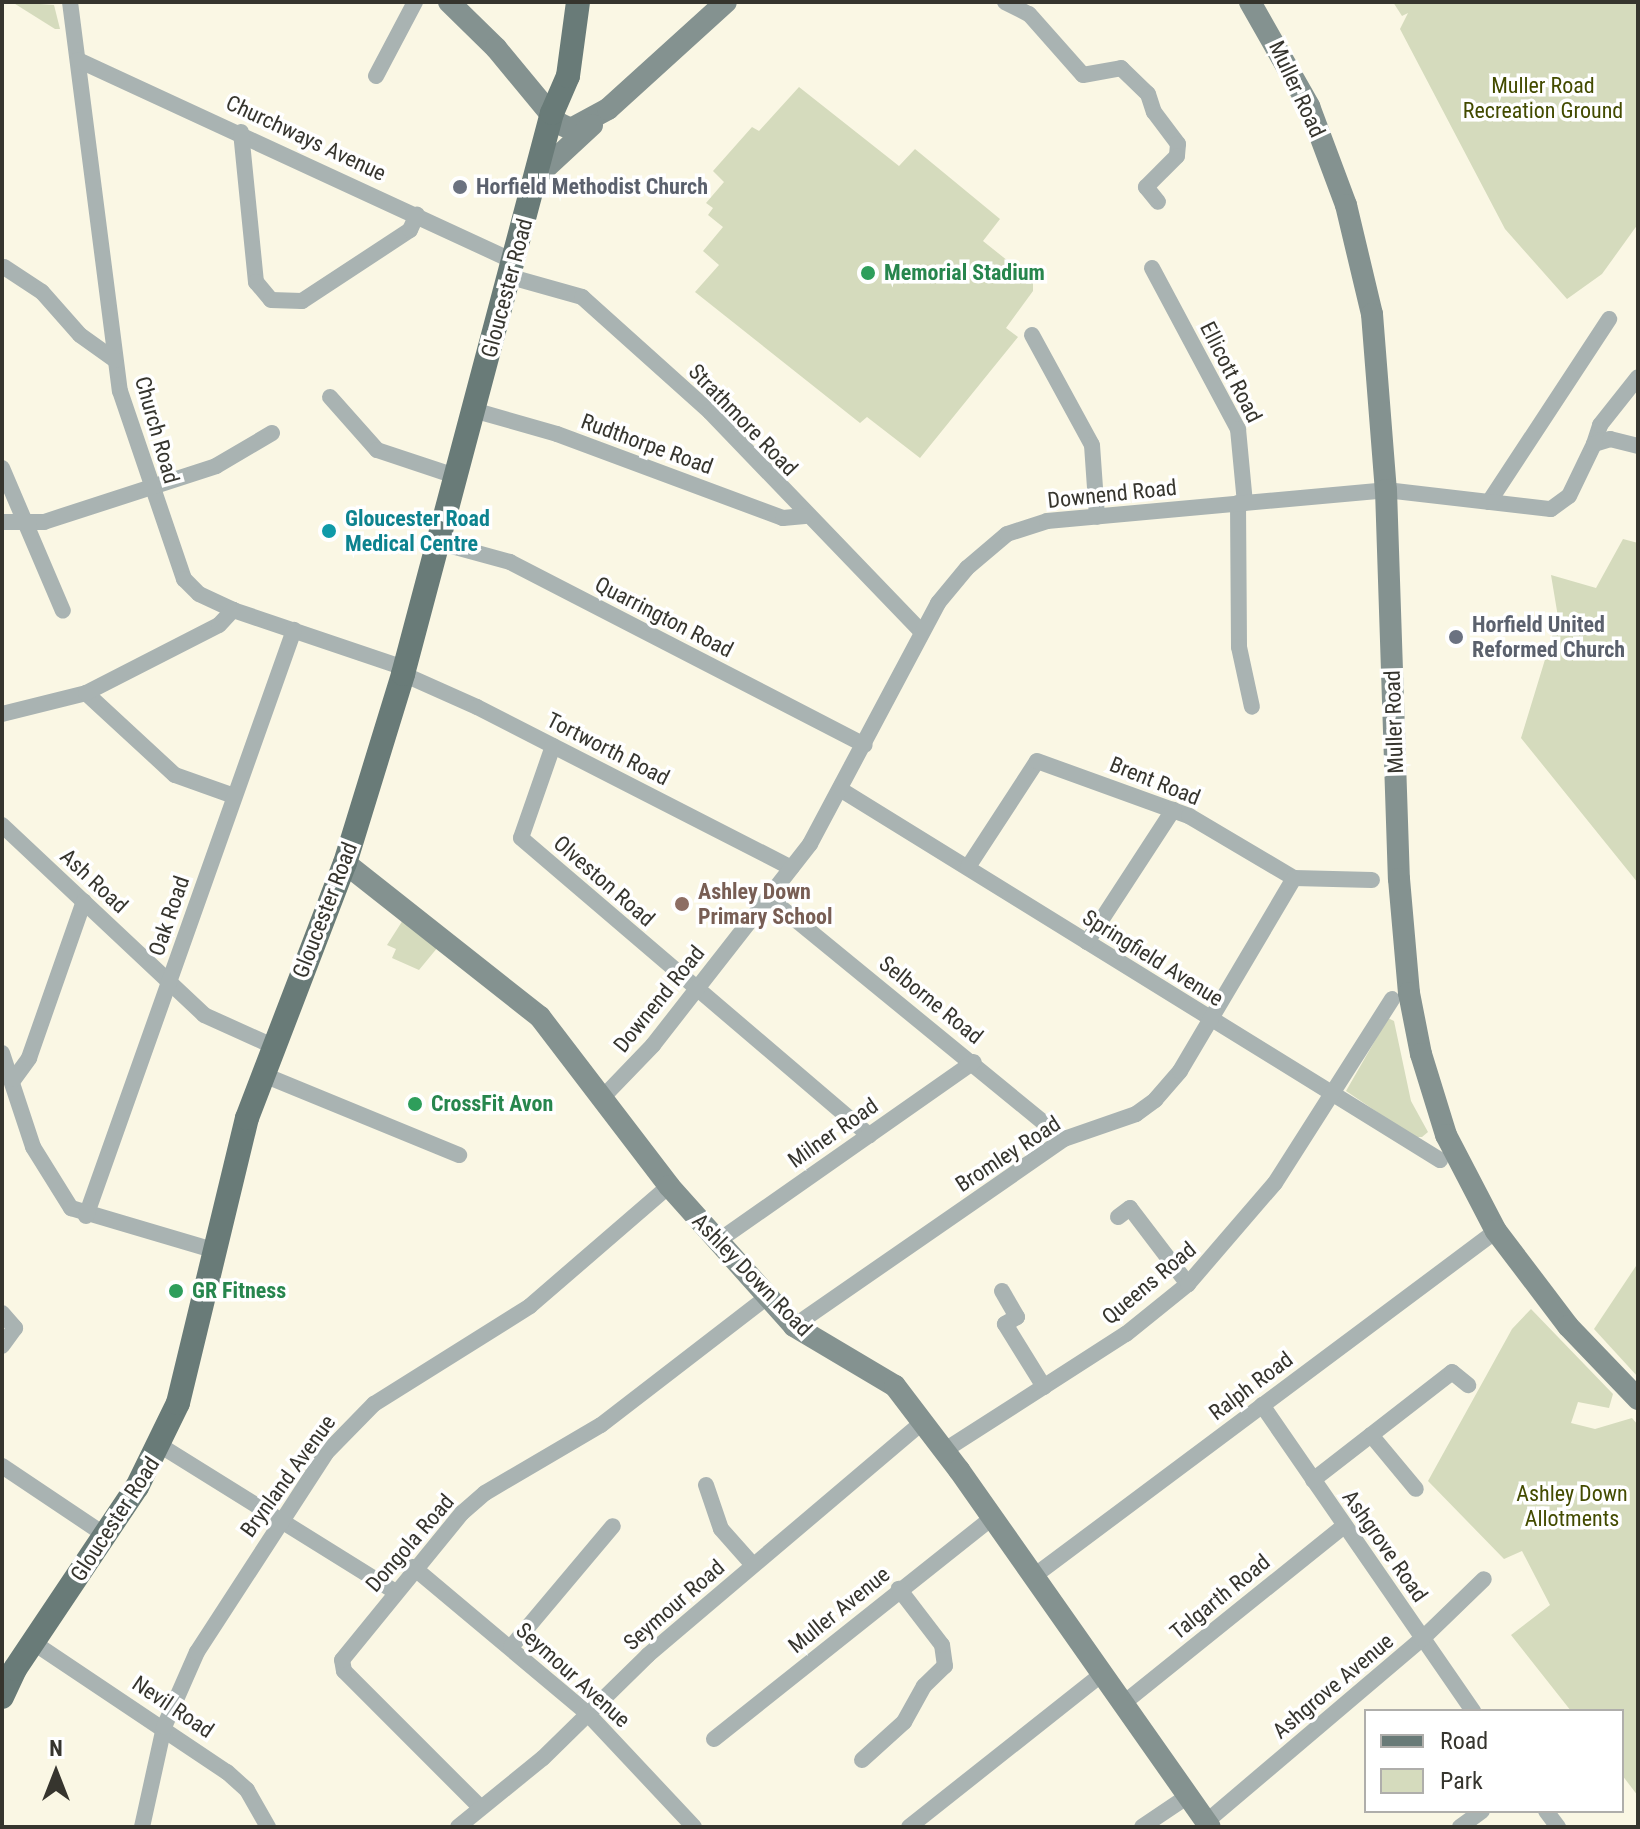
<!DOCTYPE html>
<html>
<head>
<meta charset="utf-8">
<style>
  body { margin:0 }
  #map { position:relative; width:1640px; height:1829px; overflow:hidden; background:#faf7e4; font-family:"Roboto Condensed",sans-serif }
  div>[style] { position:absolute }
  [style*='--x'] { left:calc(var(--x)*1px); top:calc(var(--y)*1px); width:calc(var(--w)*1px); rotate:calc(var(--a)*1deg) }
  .green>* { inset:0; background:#d5dbbd }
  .street>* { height:16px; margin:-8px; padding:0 8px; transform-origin:8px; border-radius:8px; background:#a9b3b2 }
  .secondary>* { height:22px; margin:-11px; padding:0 11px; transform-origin:11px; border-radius:11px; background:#849290 }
  .primary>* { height:24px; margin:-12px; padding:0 12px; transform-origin:12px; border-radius:12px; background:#697b78 }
  .dots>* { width:22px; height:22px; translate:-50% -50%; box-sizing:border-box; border:4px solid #fff; border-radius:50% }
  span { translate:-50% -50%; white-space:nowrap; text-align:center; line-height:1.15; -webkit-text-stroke:7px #fff; paint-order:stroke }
  .park-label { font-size:22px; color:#434b00 }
  .street-label { font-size:22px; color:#36352e }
  .worship-label { font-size:22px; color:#5b616d; font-weight:700 }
  .left { translate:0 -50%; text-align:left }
  .leisure-label { font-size:22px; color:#27864d; font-weight:700 }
  .culture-label { font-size:22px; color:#0d838f; font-weight:700 }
  .education-label { font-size:22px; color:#785e54; font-weight:700 }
  .frame { position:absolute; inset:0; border:4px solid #36352e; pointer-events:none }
  .legend { position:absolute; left:1364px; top:1709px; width:260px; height:104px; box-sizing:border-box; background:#fff; border:2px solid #afaeab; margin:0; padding:10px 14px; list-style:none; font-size:24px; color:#36352e }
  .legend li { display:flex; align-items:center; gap:16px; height:40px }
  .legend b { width:40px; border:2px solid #afaeab }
  .north { position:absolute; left:16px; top:1733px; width:80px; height:80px; -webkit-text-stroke:6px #fff; paint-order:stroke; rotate:0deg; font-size:22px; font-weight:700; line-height:32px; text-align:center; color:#36352e }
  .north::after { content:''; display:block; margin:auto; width:28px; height:36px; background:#36352e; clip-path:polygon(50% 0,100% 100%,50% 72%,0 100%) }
</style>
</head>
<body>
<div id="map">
  <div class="green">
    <div style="clip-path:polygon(12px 2px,54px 5px,60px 29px,55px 29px)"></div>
    <div style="clip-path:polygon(1393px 2px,1638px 2px,1638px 224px,1602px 274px,1567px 299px,1505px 229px,1400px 29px,1408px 13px,1402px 16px)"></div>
    <div style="clip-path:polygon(799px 87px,899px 166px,915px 149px,1000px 219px,983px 241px,1033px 281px,1033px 291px,1006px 328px,1018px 337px,920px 458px,867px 417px,860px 423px,695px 292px,719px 265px,703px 251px,723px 227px,708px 215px,713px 208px,706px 203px,724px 182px,713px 171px,752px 127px,759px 131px)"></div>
    <div style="clip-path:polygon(1623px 539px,1638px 543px,1638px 883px,1521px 738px,1558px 617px,1551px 575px,1596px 588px)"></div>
    <div style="clip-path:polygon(403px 920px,438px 947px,419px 970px,392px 958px,396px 949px,387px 945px)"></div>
    <div style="clip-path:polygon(1388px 1018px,1394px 1021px,1411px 1101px,1428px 1132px,1422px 1137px,1414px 1137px,1346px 1091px)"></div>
    <div style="clip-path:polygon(1638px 1263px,1638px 1377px,1594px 1329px)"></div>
    <div style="clip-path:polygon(1531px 1309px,1613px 1394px,1609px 1408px,1578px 1402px,1571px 1423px,1595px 1429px,1632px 1418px,1638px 1425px,1638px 1796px,1622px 1775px,1622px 1711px,1571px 1711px,1511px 1635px,1550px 1605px,1522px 1551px,1504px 1559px,1428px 1481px,1512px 1329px)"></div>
  </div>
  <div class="street">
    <div style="--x:70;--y:2;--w:392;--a:82.7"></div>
    <div style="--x:120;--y:391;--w:199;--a:71.2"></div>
    <div style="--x:184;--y:579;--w:21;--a:45"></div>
    <div style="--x:199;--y:594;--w:38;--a:25"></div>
    <div style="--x:233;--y:610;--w:181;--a:18.7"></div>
    <div style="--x:1005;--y:2;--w:27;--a:27"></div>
    <div style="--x:1029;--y:14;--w:81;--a:48.5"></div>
    <div style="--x:1083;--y:75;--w:39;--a:-10"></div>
    <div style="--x:1121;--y:68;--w:37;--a:44"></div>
    <div style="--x:1148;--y:94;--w:19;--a:72"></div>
    <div style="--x:1154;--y:112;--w:40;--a:53"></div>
    <div style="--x:1178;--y:144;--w:12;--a:95"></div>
    <div style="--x:1177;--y:156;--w:44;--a:135"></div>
    <div style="--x:1146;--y:187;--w:19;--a:51"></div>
    <div style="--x:78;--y:60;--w:481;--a:24.8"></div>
    <div style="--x:376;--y:76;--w:84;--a:-62.2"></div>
    <div style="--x:241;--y:132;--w:151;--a:84.3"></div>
    <div style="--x:256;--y:282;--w:23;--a:50"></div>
    <div style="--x:271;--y:300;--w:31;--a:2"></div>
    <div style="--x:302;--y:301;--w:129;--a:-33.3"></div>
    <div style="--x:410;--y:230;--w:17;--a:-66"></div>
    <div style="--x:4;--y:267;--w:45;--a:33.3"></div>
    <div style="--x:42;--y:292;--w:57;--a:48.5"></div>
    <div style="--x:80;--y:335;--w:43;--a:35.5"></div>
    <div style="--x:1152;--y:268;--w:183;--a:61.9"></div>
    <div style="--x:1238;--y:429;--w:74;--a:84.6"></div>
    <div style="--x:511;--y:277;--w:74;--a:15.7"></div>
    <div style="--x:582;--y:297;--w:172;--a:41.9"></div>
    <div style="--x:710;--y:412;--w:304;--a:46.1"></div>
    <div style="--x:1032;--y:335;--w:125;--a:61.4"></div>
    <div style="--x:1092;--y:445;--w:72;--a:86"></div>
    <div style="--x:330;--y:397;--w:71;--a:48.4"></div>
    <div style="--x:377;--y:450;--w:82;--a:18.4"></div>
    <div style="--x:473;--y:410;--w:87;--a:15.9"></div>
    <div style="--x:557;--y:434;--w:241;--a:20.4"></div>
    <div style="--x:783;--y:518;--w:22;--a:-5"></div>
    <div style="--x:1594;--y:444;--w:20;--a:-72"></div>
    <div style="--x:1600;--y:425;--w:61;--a:-51.6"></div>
    <div style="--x:2;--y:468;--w:155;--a:66.9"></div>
    <div style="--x:1489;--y:502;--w:219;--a:-56.7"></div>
    <div style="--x:1238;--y:503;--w:144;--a:89.6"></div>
    <div style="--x:1239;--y:647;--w:61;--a:77.8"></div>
    <div style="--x:2;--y:522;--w:42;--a:0"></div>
    <div style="--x:44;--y:522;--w:181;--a:-18"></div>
    <div style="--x:216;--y:466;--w:65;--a:-30.5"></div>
    <div style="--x:437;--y:542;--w:76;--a:15.3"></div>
    <div style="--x:510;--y:562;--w:399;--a:27.3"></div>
    <div style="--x:403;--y:674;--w:81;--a:24"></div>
    <div style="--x:477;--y:707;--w:353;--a:27.1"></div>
    <div style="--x:86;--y:693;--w:121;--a:42.7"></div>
    <div style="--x:175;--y:775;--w:63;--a:19.6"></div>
    <div style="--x:2;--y:714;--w:87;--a:-14"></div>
    <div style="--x:86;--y:693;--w:149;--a:-27.1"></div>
    <div style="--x:219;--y:625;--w:21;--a:-47"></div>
    <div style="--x:553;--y:746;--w:97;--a:109.2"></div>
    <div style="--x:521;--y:838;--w:458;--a:40.5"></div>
    <div style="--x:843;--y:791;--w:702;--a:31.72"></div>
    <div style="--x:2;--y:825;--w:277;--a:43.2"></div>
    <div style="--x:204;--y:1015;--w:78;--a:24.3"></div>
    <div style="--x:968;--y:867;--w:126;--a:-56.9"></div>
    <div style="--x:1037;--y:761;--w:162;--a:19.9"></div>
    <div style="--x:1189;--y:816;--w:122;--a:30.6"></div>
    <div style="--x:1294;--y:878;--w:78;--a:1.5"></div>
    <div style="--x:768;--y:897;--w:382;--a:39.3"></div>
    <div style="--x:1087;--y:942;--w:158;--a:-56.9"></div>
    <div style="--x:2;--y:1053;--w:99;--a:71.7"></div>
    <div style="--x:33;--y:1147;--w:72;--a:58.1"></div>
    <div style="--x:71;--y:1208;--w:148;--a:16.5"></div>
    <div style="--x:264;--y:1075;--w:211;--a:22.3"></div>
    <div style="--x:14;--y:1079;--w:26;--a:-54"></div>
    <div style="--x:29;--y:1058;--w:166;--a:-70.7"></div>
    <div style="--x:604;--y:1096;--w:71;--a:-46.1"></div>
    <div style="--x:653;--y:1045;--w:255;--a:-52"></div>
    <div style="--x:810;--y:844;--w:273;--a:-62"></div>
    <div style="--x:938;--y:603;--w:45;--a:-50.4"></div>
    <div style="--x:967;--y:568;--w:52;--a:-40.4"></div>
    <div style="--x:1007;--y:534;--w:42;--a:-18"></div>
    <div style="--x:1047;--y:521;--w:340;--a:-5.2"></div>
    <div style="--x:1386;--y:490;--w:166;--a:6.6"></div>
    <div style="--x:1551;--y:509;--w:22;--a:-36"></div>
    <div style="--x:1569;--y:496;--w:58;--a:-64.3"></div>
    <div style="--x:1594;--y:444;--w:17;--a:-17"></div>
    <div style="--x:1610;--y:439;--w:29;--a:14"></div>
    <div style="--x:86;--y:1216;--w:622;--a:-70.46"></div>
    <div style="--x:1118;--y:1217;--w:15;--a:-37"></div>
    <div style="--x:1130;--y:1208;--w:96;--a:52.7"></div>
    <div style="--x:718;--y:1241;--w:312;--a:-35"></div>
    <div style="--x:1002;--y:1291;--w:30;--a:60"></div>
    <div style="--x:1017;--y:1317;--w:14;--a:150"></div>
    <div style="--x:1005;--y:1324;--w:74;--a:58.2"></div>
    <div style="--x:2;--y:1313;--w:20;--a:49"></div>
    <div style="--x:15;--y:1328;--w:22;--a:126"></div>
    <div style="--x:794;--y:1326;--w:328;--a:-34.7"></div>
    <div style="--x:1064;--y:1139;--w:76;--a:-19.1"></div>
    <div style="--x:1136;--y:1114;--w:24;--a:-36"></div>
    <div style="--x:1155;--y:1100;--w:38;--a:-49"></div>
    <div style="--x:1180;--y:1071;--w:224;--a:-59.4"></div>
    <div style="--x:1262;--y:1405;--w:372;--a:55.4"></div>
    <div style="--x:1371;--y:1435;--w:70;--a:50.2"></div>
    <div style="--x:161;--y:1446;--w:274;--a:31.9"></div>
    <div style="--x:945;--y:1450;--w:215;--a:-32.7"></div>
    <div style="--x:1126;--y:1334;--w:80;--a:-38.9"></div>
    <div style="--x:1188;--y:1284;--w:133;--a:-49.3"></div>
    <div style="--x:1275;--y:1183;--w:218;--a:-57.5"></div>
    <div style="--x:2;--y:1466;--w:124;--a:33.8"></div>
    <div style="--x:1313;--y:1480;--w:176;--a:-37.8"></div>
    <div style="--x:1452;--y:1372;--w:21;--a:39"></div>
    <div style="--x:706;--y:1485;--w:46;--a:71.2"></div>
    <div style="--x:721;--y:1529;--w:48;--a:48.4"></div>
    <div style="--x:413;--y:1567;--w:227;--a:40"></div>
    <div style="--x:587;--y:1713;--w:156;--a:46.8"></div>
    <div style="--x:1034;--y:1576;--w:577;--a:-36.75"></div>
    <div style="--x:34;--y:1643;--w:232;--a:33.8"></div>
    <div style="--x:227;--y:1772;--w:27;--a:42"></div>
    <div style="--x:247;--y:1790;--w:43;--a:60.4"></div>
    <div style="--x:511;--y:1647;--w:158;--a:-49.9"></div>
    <div style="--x:1125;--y:1702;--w:281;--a:-38.8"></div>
    <div style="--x:714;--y:1739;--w:357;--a:-38.5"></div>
    <div style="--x:862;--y:1760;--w:57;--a:-42.1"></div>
    <div style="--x:904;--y:1722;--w:41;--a:-60.9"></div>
    <div style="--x:924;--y:1686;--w:29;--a:-44"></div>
    <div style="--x:945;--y:1666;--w:21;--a:-98"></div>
    <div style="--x:942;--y:1645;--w:71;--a:-127.5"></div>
    <div style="--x:479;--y:1806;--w:191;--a:-135"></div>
    <div style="--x:344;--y:1671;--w:11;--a:-100"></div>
    <div style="--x:342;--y:1660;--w:190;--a:-50.8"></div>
    <div style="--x:462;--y:1513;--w:30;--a:-41"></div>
    <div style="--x:485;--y:1493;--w:134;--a:-30.4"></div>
    <div style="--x:601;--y:1425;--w:210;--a:-37.6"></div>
    <div style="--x:1546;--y:1811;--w:20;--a:53"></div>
    <div style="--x:1206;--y:1822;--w:283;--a:-40.3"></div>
    <div style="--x:1422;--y:1639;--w:86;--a:-44.1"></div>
    <div style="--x:142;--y:1827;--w:102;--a:-77.6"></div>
    <div style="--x:164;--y:1727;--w:82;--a:-66.3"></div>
    <div style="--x:197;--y:1652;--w:237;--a:-57"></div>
    <div style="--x:326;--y:1453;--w:69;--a:-45.6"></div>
    <div style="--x:374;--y:1404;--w:184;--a:-32.1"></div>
    <div style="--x:530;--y:1306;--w:184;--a:-40.8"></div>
    <div style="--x:458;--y:1827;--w:109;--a:-39.1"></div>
    <div style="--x:543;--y:1758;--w:147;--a:-44.4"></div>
    <div style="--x:648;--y:1655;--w:362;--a:-40.3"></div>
    <div style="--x:909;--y:1827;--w:248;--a:-38.4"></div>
    <div style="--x:1142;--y:1827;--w:55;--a:-34"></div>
    <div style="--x:1460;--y:1827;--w:27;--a:-36"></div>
  </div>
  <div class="secondary">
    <div style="--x:449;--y:2;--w:66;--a:44.4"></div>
    <div style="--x:496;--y:48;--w:97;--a:50.4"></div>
    <div style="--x:558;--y:123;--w:14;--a:25"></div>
    <div style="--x:571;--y:129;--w:42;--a:-28.4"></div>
    <div style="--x:608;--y:109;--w:159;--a:-42.2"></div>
    <div style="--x:1250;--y:2;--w:120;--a:60.4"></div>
    <div style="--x:1309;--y:106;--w:106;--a:69.5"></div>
    <div style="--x:1346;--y:205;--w:112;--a:76.6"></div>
    <div style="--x:1372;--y:314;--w:177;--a:85.5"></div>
    <div style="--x:1386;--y:490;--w:389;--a:88.1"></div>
    <div style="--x:1399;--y:879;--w:114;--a:85"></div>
    <div style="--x:1409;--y:993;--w:62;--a:78.9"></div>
    <div style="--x:1421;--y:1054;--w:85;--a:72.8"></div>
    <div style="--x:1446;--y:1135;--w:108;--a:62.5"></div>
    <div style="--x:1496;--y:1231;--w:119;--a:52.8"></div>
    <div style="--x:1568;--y:1326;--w:101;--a:46.2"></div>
    <div style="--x:537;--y:176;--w:75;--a:-42.8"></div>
    <div style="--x:345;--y:863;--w:248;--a:38.3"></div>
    <div style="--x:540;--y:1017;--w:213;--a:52.6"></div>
    <div style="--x:669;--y:1186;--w:188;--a:48.2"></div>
    <div style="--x:794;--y:1326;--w:117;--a:30.7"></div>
    <div style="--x:895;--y:1386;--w:106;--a:52.7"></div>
    <div style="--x:959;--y:1470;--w:436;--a:54.9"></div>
  </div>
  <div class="primary">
    <div style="--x:2;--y:1697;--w:31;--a:-65"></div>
    <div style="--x:15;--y:1669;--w:219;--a:-56.2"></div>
    <div style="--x:137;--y:1487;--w:93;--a:-64"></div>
    <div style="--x:178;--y:1403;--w:293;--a:-76.4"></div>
    <div style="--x:247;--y:1118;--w:273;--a:-69"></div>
    <div style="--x:345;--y:863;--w:198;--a:-72.9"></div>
    <div style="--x:403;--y:674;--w:580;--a:-75.13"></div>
    <div style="--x:552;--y:113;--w:40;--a:-66.6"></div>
    <div style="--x:568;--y:76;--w:75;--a:-82.3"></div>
  </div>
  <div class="dots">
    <div style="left:460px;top:187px;background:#6b7280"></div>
    <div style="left:868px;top:273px;background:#2e9e5b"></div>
    <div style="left:329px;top:531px;background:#0f9aa8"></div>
    <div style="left:1456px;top:637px;background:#6b7280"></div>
    <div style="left:682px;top:904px;background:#8d6e63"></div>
    <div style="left:415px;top:1104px;background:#2e9e5b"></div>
    <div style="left:176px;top:1291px;background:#2e9e5b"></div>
  </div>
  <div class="park-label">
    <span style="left:1543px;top:98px">Muller Road<br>Recreation Ground</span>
    <span style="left:1572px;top:1506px">Ashley Down<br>Allotments</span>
  </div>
  <div class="street-label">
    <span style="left:1297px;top:89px;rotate:65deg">Muller Road</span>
    <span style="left:306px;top:138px;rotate:25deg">Churchways Avenue</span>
    <span style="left:507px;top:288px;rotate:-75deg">Gloucester Road</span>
    <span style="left:1231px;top:372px;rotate:63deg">Ellicott Road</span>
    <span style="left:743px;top:420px;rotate:46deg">Strathmore Road</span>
    <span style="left:157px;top:430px;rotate:74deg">Church Road</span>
    <span style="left:647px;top:444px;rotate:20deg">Rudthorpe Road</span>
    <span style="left:1112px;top:494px;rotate:-6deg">Downend Road</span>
    <span style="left:664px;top:617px;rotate:27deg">Quarrington Road</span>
    <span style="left:1394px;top:722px;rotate:-92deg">Muller Road</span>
    <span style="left:608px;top:749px;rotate:27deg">Tortworth Road</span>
    <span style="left:1155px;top:781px;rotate:22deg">Brent Road</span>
    <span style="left:94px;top:881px;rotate:43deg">Ash Road</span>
    <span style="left:604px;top:881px;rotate:41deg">Olveston Road</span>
    <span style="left:325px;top:910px;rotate:-69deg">Gloucester Road</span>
    <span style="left:169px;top:916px;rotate:-71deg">Oak Road</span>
    <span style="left:1153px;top:958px;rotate:32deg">Springfield Avenue</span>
    <span style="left:659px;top:999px;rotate:-51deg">Downend Road</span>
    <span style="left:931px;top:1000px;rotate:39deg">Selborne Road</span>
    <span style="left:833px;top:1133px;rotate:-35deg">Milner Road</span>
    <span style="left:1008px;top:1154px;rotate:-33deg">Bromley Road</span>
    <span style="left:752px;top:1275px;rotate:46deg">Ashley Down Road</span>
    <span style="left:1149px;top:1283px;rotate:-40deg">Queens Road</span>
    <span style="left:1251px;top:1386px;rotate:-37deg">Ralph Road</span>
    <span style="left:288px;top:1476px;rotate:-54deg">Brynland Avenue</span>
    <span style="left:115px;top:1519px;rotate:-57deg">Gloucester Road</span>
    <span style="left:410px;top:1543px;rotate:-49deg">Dongola Road</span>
    <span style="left:1385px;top:1546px;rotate:55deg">Ashgrove Road</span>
    <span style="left:1220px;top:1597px;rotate:-39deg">Talgarth Road</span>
    <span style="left:674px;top:1605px;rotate:-41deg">Seymour Road</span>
    <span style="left:839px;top:1610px;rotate:-39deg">Muller Avenue</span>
    <span style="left:573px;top:1675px;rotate:42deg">Seymour Avenue</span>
    <span style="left:1333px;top:1686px;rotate:-40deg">Ashgrove Avenue</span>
    <span style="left:173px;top:1707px;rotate:34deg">Nevil Road</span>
  </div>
  <div class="worship-label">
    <span class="left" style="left:476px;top:187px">Horfield Methodist Church</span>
    <span class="left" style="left:1472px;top:637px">Horfield United<br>Reformed Church</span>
  </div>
  <div class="leisure-label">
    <span class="left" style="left:884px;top:273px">Memorial Stadium</span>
    <span class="left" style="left:431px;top:1104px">CrossFit Avon</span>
    <span class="left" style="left:192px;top:1291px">GR Fitness</span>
  </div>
  <div class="culture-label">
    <span class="left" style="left:345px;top:531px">Gloucester Road<br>Medical Centre</span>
  </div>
  <div class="education-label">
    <span class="left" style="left:698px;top:904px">Ashley Down<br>Primary School</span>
  </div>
  <div class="frame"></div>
  <ul class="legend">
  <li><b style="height:10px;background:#697b78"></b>Road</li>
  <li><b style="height:22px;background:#d5dbbd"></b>Park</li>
  </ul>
  <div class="north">N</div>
</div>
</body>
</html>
